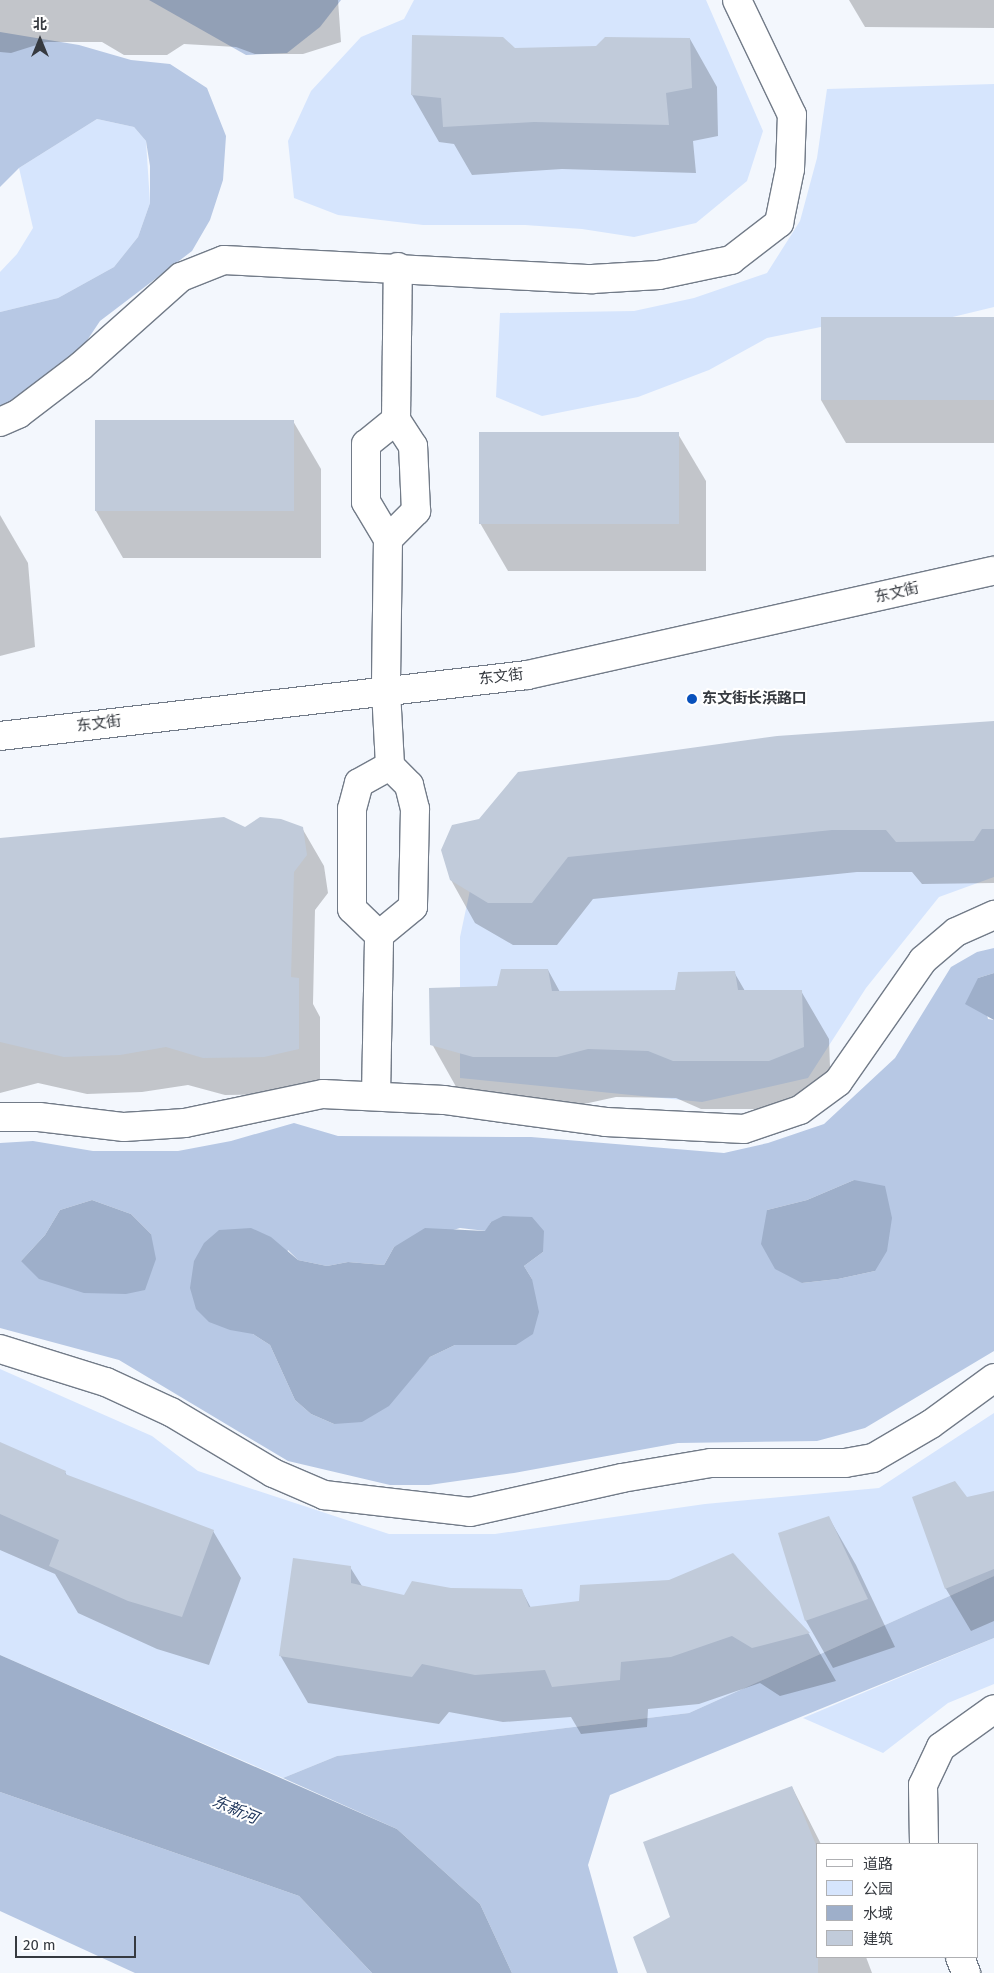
<!DOCTYPE html>
<html>
<head>
<meta charset="utf-8">
<style>
  body { margin:0 }
  #map { position:relative; width:994px; height:1973px; overflow:hidden; background:#f3f7fd; font-family:"Fira Sans","Noto Sans SC",sans-serif }
  div>[style] { position:absolute }
  [style*='--x'] { left:calc(var(--x)*1px); top:calc(var(--y)*1px); width:calc(var(--w)*1px); rotate:calc(var(--a)*1deg) }
  .green>* { inset:0; background:#d6e5fd }
  .forest>* { inset:0; background:#b7c8e4 }
  .water>* { inset:0; background:#9eafca }
  .shadow>* { inset:0; background:#0003 }
  .building>* { inset:0; background:#c1cbda; transform-origin:0 0 }
  .roads { filter:drop-shadow(1px 0 #727b88) drop-shadow(-1px 0 #727b88) drop-shadow(0 1px #727b88) drop-shadow(0 -1px #727b88) }
  .minor>* { height:28px; margin:-14px; padding:0 14px; transform-origin:14px; border-radius:14px; background:#fff }
  .dots>* { width:14px; height:14px; translate:-50% -50%; box-sizing:border-box; border:2px solid #fff; border-radius:50% }
  span { translate:-50% -50%; white-space:nowrap; text-align:center; line-height:1.15; -webkit-text-stroke:4px #fff; paint-order:stroke }
  .street-label { font-size:15px; color:#363a40 }
  .poi-label { font-size:15px; color:#363a40; font-weight:700 }
  .left { translate:0 -50%; text-align:left }
  .water-label { font-size:16px; color:#1c3359; font-style:italic }
  .legend { position:absolute; left:816px; top:1843px; width:162px; height:115px; box-sizing:border-box; background:#fff; border:1px solid #afb0b3; margin:0; padding:6px 9px; list-style:none; font-size:15px; color:#363a40 }
  .legend li { display:flex; align-items:center; gap:10px; height:25px }
  .legend b { width:25px; border:1px solid #afb0b3 }
  .north { position:absolute; left:15px; top:15px; width:50px; height:50px; -webkit-text-stroke:4px #fff; paint-order:stroke; rotate:0deg; font-size:14px; font-weight:700; line-height:20px; text-align:center; color:#363a40 }
  .north::after { content:''; display:block; margin:auto; width:18px; height:22px; background:#363a40; clip-path:polygon(50% 0,100% 100%,50% 72%,0 100%) }
  .scale { position:absolute; left:15px; top:1936px; width:121px; height:22px; box-sizing:border-box; border:2px solid #363a40; border-top:0; padding-left:6px; font-size:15px; line-height:18px; white-space:nowrap; color:#363a40; -webkit-text-stroke:4px #fff; paint-order:stroke }
</style>
</head>
<body>
<div id="map">
  <div class="green">
    <div style="clip-path:polygon(414px 0,706px 0,763px 131px,747px 181px,696px 223px,634px 237px,582px 229px,525px 225px,423px 225px,338px 215px,294px 198px,288px 141px,311px 91px,361px 37px,404px 19px)"></div>
    <div style="clip-path:polygon(994px 84px,994px 307px,932px 322px,855px 320px,767px 338px,709px 370px,638px 397px,542px 416px,496px 397px,500px 313px,634px 311px,694px 298px,767px 273px,800px 221px,817px 158px,827px 89px)"></div>
    <div style="clip-path:polygon(97px 119px,134px 127px,146px 141px,150px 203px,138px 237px,114px 267px,58px 298px,0 312px,0 272px,17px 254px,33px 228px,19px 168px)"></div>
    <div style="clip-path:polygon(994px 812px,994px 877px,939px 897px,866px 988px,808px 1078px,702px 1102px,460px 1078px,460px 937px,479px 848px)"></div>
    <div style="clip-path:polygon(0 1369px,152px 1436px,198px 1471px,389px 1534px,495px 1534px,705px 1504px,879px 1488px,994px 1413px,994px 1576px,689px 1713px,337px 1756px,283px 1778px,0 1655px)"></div>
    <div style="clip-path:polygon(994px 1638px,994px 1684px,948px 1703px,883px 1753px,803px 1718px)"></div>
  </div>
  <div class="forest">
    <div style="clip-path:polygon(149px 0,341px 0,320px 27px,287px 53px,246px 55px)"></div>
    <div style="clip-path:polygon(0 32px,79px 45px,131px 60px,170px 64px,207px 88px,226px 136px,223px 180px,210px 220px,192px 251px,100px 321px,76px 357px,0 408px,0 312px,58px 298px,114px 267px,138px 237px,150px 203px,150px 166px,146px 141px,134px 127px,97px 119px,19px 168px,0 187px)"></div>
    <div style="clip-path:polygon(evenodd,994px 948px,994px 973px,978px 978px,988px 1019px,994px 1020px,994px 1351px,865px 1428px,817px 1441px,678px 1443px,514px 1473px,429px 1485px,390px 1485px,288px 1461px,119px 1360px,0 1328px,0 1143px,33px 1141px,93px 1151px,178px 1151px,231px 1141px,294px 1123px,338px 1136px,531px 1137px,724px 1153px,768px 1143px,824px 1124px,895px 1058px,951px 967px,977px 952px,994px 948px,854px 1180px,875px 1271px,838px 1279px,802px 1283px,767px 1210px,807px 1200px,854px 1180px,994px 948px,92px 1200px,131px 1214px,151px 1234px,21px 1261px,45px 1235px,60px 1210px,92px 1200px,994px 948px,491px 1222px,543px 1252px,524px 1266px,532px 1279px,516px 1345px,455px 1345px,430px 1357px,409px 1379px,334px 1424px,311px 1414px,295px 1400px,270px 1345px,253px 1334px,288px 1250px,298px 1260px,327px 1266px,348px 1262px,384px 1265px,394px 1247px,460px 1228px,486px 1231px,491px 1222px)"></div>
    <div style="clip-path:polygon(994px 1576px,994px 1638px,610px 1795px,588px 1865px,618px 1973px,512px 1973px,480px 1904px,397px 1829px,283px 1778px,337px 1756px,689px 1713px)"></div>
    <div style="clip-path:polygon(0 1792px,299px 1896px,372px 1973px,135px 1973px,0 1911px)"></div>
  </div>
  <div class="water">
    <div style="clip-path:polygon(994px 973px,994px 1020px,965px 1004px,978px 978px)"></div>
    <div style="clip-path:polygon(854px 1180px,885px 1186px,892px 1218px,887px 1251px,875px 1271px,838px 1279px,802px 1283px,775px 1269px,761px 1244px,767px 1210px,807px 1200px)"></div>
    <div style="clip-path:polygon(92px 1200px,131px 1214px,151px 1234px,156px 1259px,145px 1290px,126px 1294px,84px 1293px,39px 1279px,21px 1261px,45px 1235px,60px 1210px)"></div>
    <div style="clip-path:polygon(503px 1216px,532px 1217px,544px 1231px,543px 1252px,524px 1266px,532px 1279px,539px 1312px,533px 1334px,516px 1345px,455px 1345px,430px 1357px,389px 1406px,362px 1422px,334px 1424px,311px 1414px,295px 1400px,270px 1345px,253px 1334px,230px 1330px,209px 1322px,196px 1309px,190px 1288px,194px 1261px,204px 1243px,219px 1230px,251px 1228px,271px 1237px,298px 1260px,327px 1266px,348px 1262px,384px 1265px,394px 1247px,425px 1228px,485px 1231px,491px 1222px)"></div>
    <div style="clip-path:polygon(0 1655px,397px 1829px,480px 1904px,512px 1973px,372px 1973px,299px 1896px,0 1792px)"></div>
  </div>
  <div class="shadow">
    <div style="clip-path:polygon(0 0,338px 0,341px 42px,303px 54px,255px 54px,236px 47px,184px 44px,167px 55px,124px 55px,102px 42px,46px 42px,11px 53px,0 52px)"></div>
    <div style="clip-path:polygon(849px 0,994px 0,994px 28px,865px 27px)"></div>
    <div style="clip-path:polygon(690px 39px,717px 87px,718px 136px,693px 141px,696px 173px,562px 169px,472px 175px,454px 144px,439px 142px,412px 95px,514px 49px,597px 47px)"></div>
    <div style="clip-path:polygon(994px 319px,994px 443px,846px 443px,821px 400px)"></div>
    <div style="clip-path:polygon(293px 421px,321px 469px,321px 558px,123px 558px,96px 511px)"></div>
    <div style="clip-path:polygon(678px 434px,706px 481px,706px 571px,508px 571px,480px 523px)"></div>
    <div style="clip-path:polygon(0 515px,28px 563px,35px 647px,0 656px)"></div>
    <div style="clip-path:polygon(994px 723px,994px 883px,922px 884px,912px 872px,857px 872px,593px 899px,557px 945px,513px 945px,475px 923px,451px 880px)"></div>
    <div style="clip-path:polygon(302px 828px,324px 866px,328px 893px,315px 910px,313px 1004px,320px 1017px,320px 1086px,287px 1094px,225px 1095px,188px 1085px,142px 1092px,87px 1094px,38px 1083px,0 1093px,0 839px)"></div>
    <div style="clip-path:polygon(548px 970px,560px 992px,676px 991px,734px 972px,745px 991px,801px 991px,829px 1039px,831px 1095px,797px 1109px,701px 1109px,676px 1098px,616px 1097px,584px 1104px,501px 1104px,459px 1092px,432px 1044px,498px 988px)"></div>
    <div style="clip-path:polygon(0 1443px,65px 1472px,67px 1476px,213px 1531px,241px 1578px,209px 1665px,157px 1649px,78px 1613px,55px 1574px,0 1550px)"></div>
    <div style="clip-path:polygon(994px 1492px,994px 1621px,971px 1631px,946px 1589px,914px 1498px,967px 1499px)"></div>
    <div style="clip-path:polygon(829px 1518px,856px 1565px,895px 1647px,833px 1668px,806px 1621px)"></div>
    <div style="clip-path:polygon(733px 1555px,809px 1634px,836px 1681px,780px 1696px,760px 1683px,699px 1704px,648px 1709px,647px 1727px,581px 1734px,571px 1717px,503px 1722px,449px 1712px,439px 1724px,308px 1703px,280px 1655px,350px 1567px,362px 1586px,404px 1597px,451px 1589px,522px 1591px,531px 1608px,580px 1602px,669px 1581px)"></div>
    <div style="clip-path:polygon(792px 1787px,821px 1844px,818px 1844px,818px 1957px,866px 1957px,872px 1973px,648px 1973px,672px 1918px)"></div>
  </div>
  <div class="building">
    <div style="clip-path:polygon(412px 35px,503px 37px,515px 48px,596px 46px,605px 37px,690px 38px,692px 88px,666px 93px,669px 125px,534px 122px,443px 127px,441px 98px,411px 95px)"></div>
    <div style="left:821px;top:317px;width:173px;height:83px"></div>
    <div style="left:95px;top:420px;width:199px;height:91px"></div>
    <div style="left:479px;top:432px;width:200px;height:92px"></div>
    <div style="clip-path:polygon(994px 721px,994px 829px,982px 829px,974px 841px,896px 842px,886px 830px,832px 830px,568px 857px,532px 903px,488px 903px,450px 880px,441px 850px,452px 825px,479px 819px,518px 772px,777px 736px)"></div>
    <div style="clip-path:polygon(224px 817px,245px 827px,260px 817px,281px 819px,303px 827px,307px 855px,294px 872px,291px 977px,299px 978px,299px 1049px,264px 1057px,203px 1058px,166px 1047px,120px 1055px,64px 1057px,0 1042px,0 838px)"></div>
    <div style="clip-path:polygon(501px 969px,548px 969px,552px 991px,675px 990px,678px 972px,735px 971px,738px 990px,802px 990px,804px 1047px,769px 1061px,673px 1061px,648px 1051px,588px 1049px,557px 1057px,473px 1057px,430px 1045px,429px 988px,497px 986px)"></div>
    <div style="clip-path:polygon(0 1442px,66px 1471px,65px 1474px,214px 1530px,182px 1617px,128px 1601px,49px 1566px,59px 1540px,0 1514px)"></div>
    <div style="clip-path:polygon(955px 1481px,967px 1497px,994px 1491px,994px 1569px,945px 1589px,912px 1497px)"></div>
    <div style="clip-path:polygon(829px 1516px,868px 1599px,805px 1621px,778px 1533px)"></div>
    <div style="clip-path:polygon(733px 1553px,810px 1633px,752px 1648px,732px 1636px,671px 1657px,621px 1662px,620px 1680px,552px 1687px,545px 1670px,475px 1675px,422px 1664px,412px 1677px,279px 1656px,293px 1558px,351px 1566px,351px 1583px,404px 1595px,412px 1581px,451px 1588px,522px 1589px,529px 1607px,579px 1601px,580px 1585px,669px 1580px)"></div>
    <div style="clip-path:polygon(792px 1786px,818px 1850px,818px 1973px,647px 1973px,633px 1937px,670px 1917px,643px 1842px)"></div>
  </div>
  <div class="roads">
    <div class="minor">
      <div style="--x:396;--y:420;--w:153;--a:-89.3"></div>
      <div style="--x:0;--y:422;--w:20;--a:-24"></div>
      <div style="--x:18;--y:414;--w:79;--a:-37.3"></div>
      <div style="--x:81;--y:366;--w:134;--a:-41.7"></div>
      <div style="--x:181;--y:277;--w:46;--a:-21.6"></div>
      <div style="--x:224;--y:260;--w:368;--a:3"></div>
      <div style="--x:592;--y:279;--w:67;--a:-3.4"></div>
      <div style="--x:659;--y:275;--w:74;--a:-11.8"></div>
      <div style="--x:731;--y:260;--w:61;--a:-37.6"></div>
      <div style="--x:779;--y:223;--w:55;--a:-78.5"></div>
      <div style="--x:790;--y:169;--w:54;--a:-87.9"></div>
      <div style="--x:792;--y:115;--w:127;--a:-115.6"></div>
      <div style="--x:388;--y:539;--w:40;--a:-45"></div>
      <div style="--x:416;--y:511;--w:65;--a:-92.6"></div>
      <div style="--x:413;--y:446;--w:31;--a:-123"></div>
      <div style="--x:396;--y:420;--w:38;--a:141"></div>
      <div style="--x:366;--y:444;--w:58;--a:90"></div>
      <div style="--x:366;--y:502;--w:43;--a:59.3"></div>
      <div style="--x:388;--y:539;--w:152;--a:90.8"></div>
      <div style="--x:386;--y:691;--w:75;--a:86.9"></div>
      <div style="--x:390;--y:766;--w:27;--a:45"></div>
      <div style="--x:409;--y:785;--w:25;--a:76"></div>
      <div style="--x:415;--y:809;--w:98;--a:91.2"></div>
      <div style="--x:413;--y:907;--w:44;--a:140.5"></div>
      <div style="--x:379;--y:935;--w:37;--a:-136"></div>
      <div style="--x:352;--y:909;--w:100;--a:-90"></div>
      <div style="--x:352;--y:809;--w:27;--a:-75"></div>
      <div style="--x:359;--y:783;--w:35;--a:-29"></div>
      <div style="--x:0;--y:736;--w:531;--a:-6.6"></div>
      <div style="--x:527;--y:675;--w:478;--a:-12.6"></div>
      <div style="--x:376;--y:1096;--w:161;--a:-88.9"></div>
      <div style="--x:0;--y:1117;--w:39;--a:0"></div>
      <div style="--x:39;--y:1117;--w:86;--a:6.7"></div>
      <div style="--x:124;--y:1127;--w:61;--a:-3.8"></div>
      <div style="--x:185;--y:1123;--w:141;--a:-11.9"></div>
      <div style="--x:323;--y:1094;--w:121;--a:2.8"></div>
      <div style="--x:444;--y:1100;--w:163;--a:7.7"></div>
      <div style="--x:606;--y:1122;--w:138;--a:2.9"></div>
      <div style="--x:744;--y:1129;--w:59;--a:-18.7"></div>
      <div style="--x:800;--y:1110;--w:47;--a:-36.4"></div>
      <div style="--x:838;--y:1082;--w:149;--a:-55.1"></div>
      <div style="--x:923;--y:960;--w:43;--a:-40.3"></div>
      <div style="--x:956;--y:932;--w:42;--a:-24.1"></div>
      <div style="--x:0;--y:1349;--w:111;--a:17.3"></div>
      <div style="--x:106;--y:1382;--w:72;--a:24.8"></div>
      <div style="--x:171;--y:1412;--w:119;--a:30.9"></div>
      <div style="--x:273;--y:1473;--w:56;--a:23.3"></div>
      <div style="--x:324;--y:1495;--w:147;--a:6.6"></div>
      <div style="--x:470;--y:1512;--w:156;--a:-12.6"></div>
      <div style="--x:622;--y:1478;--w:90;--a:-9.6"></div>
      <div style="--x:711;--y:1463;--w:134;--a:0"></div>
      <div style="--x:845;--y:1463;--w:28;--a:-10"></div>
      <div style="--x:873;--y:1458;--w:67;--a:-30.4"></div>
      <div style="--x:931;--y:1424;--w:78;--a:-36.1"></div>
      <div style="--x:924;--y:1844;--w:59;--a:-91"></div>
      <div style="--x:923;--y:1785;--w:42;--a:-64.7"></div>
      <div style="--x:941;--y:1747;--w:65;--a:-35.6"></div>
      <div style="--x:960;--y:1957;--w:17;--a:69"></div>
    </div>
  </div>
  <div class="dots">
    <div style="left:692px;top:699px;background:#0851bc"></div>
  </div>
  <div class="street-label">
    <span style="left:897px;top:593px;rotate:-13deg">东文街</span>
    <span style="left:501px;top:677px;rotate:-7deg">东文街</span>
    <span style="left:99px;top:724px;rotate:-7deg">东文街</span>
  </div>
  <div class="poi-label">
    <span class="left" style="left:702px;top:699px">东文街长浜路口</span>
  </div>
  <div class="water-label">
    <span style="left:235px;top:1810px;rotate:23deg">东新河</span>
  </div>
  <ul class="legend">
  <li><b style="height:6px;background:#fff"></b>道路</li>
  <li><b style="height:14px;background:#d6e5fd"></b>公园</li>
  <li><b style="height:14px;background:#9eafca"></b>水域</li>
  <li><b style="height:14px;background:#c1cbda"></b>建筑</li>
  </ul>
  <div class="north">北</div>
  <div class="scale">20 m</div>
</div>
</body>
</html>
